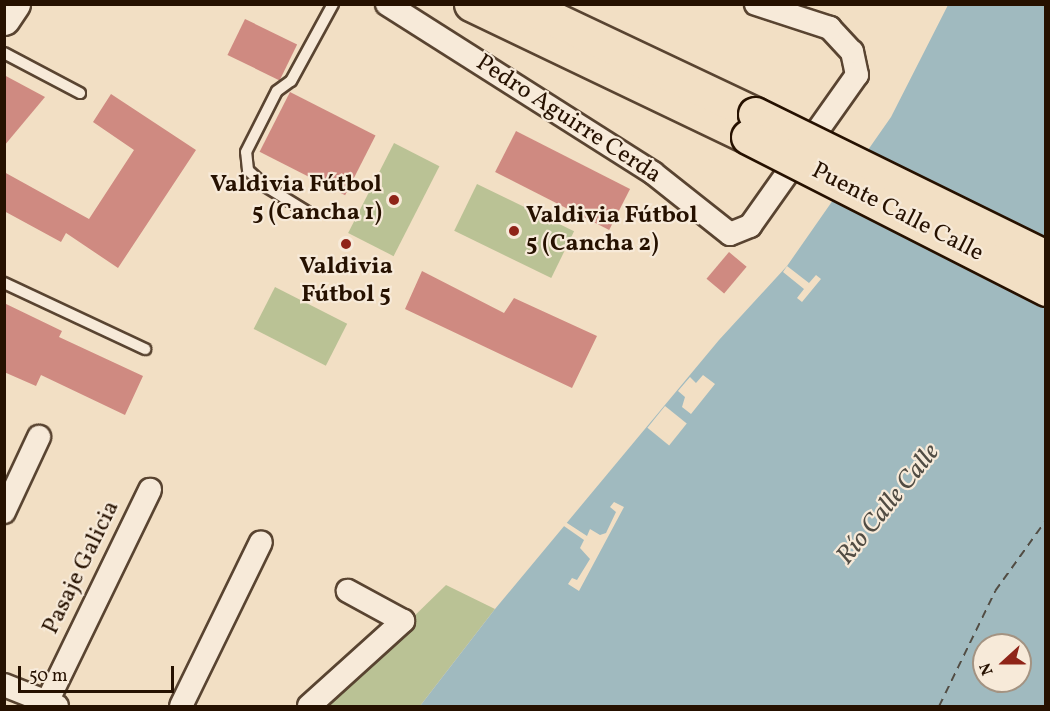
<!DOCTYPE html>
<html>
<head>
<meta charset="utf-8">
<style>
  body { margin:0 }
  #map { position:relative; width:1050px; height:711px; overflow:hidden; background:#f2dfc4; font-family:Vollkorn,serif }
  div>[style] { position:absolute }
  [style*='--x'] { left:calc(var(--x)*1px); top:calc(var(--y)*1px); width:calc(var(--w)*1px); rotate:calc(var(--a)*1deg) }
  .green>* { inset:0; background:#bac295; transform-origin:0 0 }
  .water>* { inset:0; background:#a0babf }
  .pier>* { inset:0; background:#f2dfc4; transform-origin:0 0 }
  .ferry>* { height:1.5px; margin-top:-0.75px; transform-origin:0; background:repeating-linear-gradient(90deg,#514c43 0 8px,transparent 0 14px) }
  .building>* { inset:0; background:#cf8a81; transform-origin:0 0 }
  .roads { filter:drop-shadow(2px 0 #594431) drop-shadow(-2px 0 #594431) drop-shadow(0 2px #594431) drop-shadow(0 -2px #594431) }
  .lane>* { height:10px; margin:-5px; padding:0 5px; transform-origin:5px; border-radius:5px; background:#f7ead9 }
  .street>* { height:22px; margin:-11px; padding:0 11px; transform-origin:11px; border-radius:11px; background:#f7ead9 }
  .secondary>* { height:32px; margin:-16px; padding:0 16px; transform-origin:16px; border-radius:16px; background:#f7ead9 }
  .highway>* { height:33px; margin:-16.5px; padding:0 16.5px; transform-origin:16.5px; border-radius:16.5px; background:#f2dfc4 }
  .bridges { filter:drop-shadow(2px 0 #261100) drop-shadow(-2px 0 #261100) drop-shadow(0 2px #261100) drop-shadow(0 -2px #261100) }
  .highway-bridge>* { height:33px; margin:-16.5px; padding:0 16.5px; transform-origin:16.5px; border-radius:16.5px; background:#f2dfc4 }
  .dots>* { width:16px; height:16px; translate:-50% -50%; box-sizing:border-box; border:3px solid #f7ead9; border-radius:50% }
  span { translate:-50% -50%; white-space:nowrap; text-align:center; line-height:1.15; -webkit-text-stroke:4.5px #f7ead9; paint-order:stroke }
  .street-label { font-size:24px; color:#261100 }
  .poi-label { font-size:24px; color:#261100; font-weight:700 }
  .right { translate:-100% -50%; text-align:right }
  .left { translate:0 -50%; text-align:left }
  .water-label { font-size:26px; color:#514c43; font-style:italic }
  .frame { position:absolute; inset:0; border:6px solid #261100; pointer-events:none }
  .north { position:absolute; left:972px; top:633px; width:60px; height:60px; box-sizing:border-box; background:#f7ead9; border:2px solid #a39382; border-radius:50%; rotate:249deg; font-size:16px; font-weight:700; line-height:24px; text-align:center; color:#261100 }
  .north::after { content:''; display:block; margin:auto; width:21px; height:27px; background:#8f2418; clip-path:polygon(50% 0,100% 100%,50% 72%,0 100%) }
  .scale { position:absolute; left:18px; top:666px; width:156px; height:27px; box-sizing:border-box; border:3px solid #261100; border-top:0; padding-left:8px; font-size:18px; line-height:21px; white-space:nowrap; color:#261100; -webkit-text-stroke:4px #f7ead9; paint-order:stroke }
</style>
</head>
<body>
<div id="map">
  <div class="green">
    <div style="left:394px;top:143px;width:51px;height:101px;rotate:27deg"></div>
    <div style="left:477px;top:184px;width:108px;height:52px;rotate:26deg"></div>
    <div style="left:275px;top:287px;width:81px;height:47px;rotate:27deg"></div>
    <div style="clip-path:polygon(446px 585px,495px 609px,420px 706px,322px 706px)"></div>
  </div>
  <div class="water">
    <div style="clip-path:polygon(evenodd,948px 5px,1045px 5px,1045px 706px,420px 706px,495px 609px,719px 340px,787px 266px,891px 117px,948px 5px,984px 645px,1020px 645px,1020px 681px,984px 681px,984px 645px)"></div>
  </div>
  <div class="pier">
    <div style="clip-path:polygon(787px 266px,809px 283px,816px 275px,821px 279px,802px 302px,797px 298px,804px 289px,783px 272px)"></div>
    <div style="clip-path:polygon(703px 375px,715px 384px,691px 414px,682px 407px,685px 397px,678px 391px,690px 377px,696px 383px)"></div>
    <div style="left:665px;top:406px;width:28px;height:28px;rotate:39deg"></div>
    <div style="clip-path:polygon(614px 502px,624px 507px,579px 591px,568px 584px,572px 578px,577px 580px,590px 559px,580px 548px,584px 540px,561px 524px,564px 521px,587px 536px,590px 529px,600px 535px,606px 533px,616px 512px,610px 507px)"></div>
  </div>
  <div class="ferry">
    <div style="--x:939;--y:706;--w:128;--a:-64"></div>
    <div style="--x:995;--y:591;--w:87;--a:-54.3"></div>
  </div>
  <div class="building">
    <div style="left:245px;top:19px;width:58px;height:40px;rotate:26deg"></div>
    <div style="clip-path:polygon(4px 75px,45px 97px,4px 146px)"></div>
    <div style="left:290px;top:92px;width:96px;height:67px;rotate:27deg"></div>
    <div style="clip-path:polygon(111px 94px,196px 150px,118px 268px,66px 233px,61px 242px,4px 211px,4px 172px,89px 219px,134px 150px,93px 122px)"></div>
    <div style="left:516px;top:131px;width:128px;height:46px;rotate:27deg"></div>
    <div style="left:729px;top:252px;width:23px;height:35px;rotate:40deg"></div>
    <div style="clip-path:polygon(422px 271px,504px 313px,514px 298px,597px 336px,572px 388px,405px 309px)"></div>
    <div style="clip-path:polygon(4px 303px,62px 331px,59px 337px,143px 376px,125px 415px,41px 375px,36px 386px,4px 372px)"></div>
  </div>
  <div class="roads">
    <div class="lane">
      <div style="--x:4;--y:53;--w:86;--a:27.8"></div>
      <div style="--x:309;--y:213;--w:52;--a:-148.5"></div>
      <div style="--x:265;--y:186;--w:23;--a:-137"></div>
      <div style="--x:248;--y:170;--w:18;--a:-96"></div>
      <div style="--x:246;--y:152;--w:68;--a:-63.1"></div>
      <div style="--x:277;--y:91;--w:17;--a:-36"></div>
      <div style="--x:291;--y:81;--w:88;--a:-61.4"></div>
      <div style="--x:4;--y:283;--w:156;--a:25.1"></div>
    </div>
    <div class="street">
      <div style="--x:387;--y:4;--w:315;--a:32.4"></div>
      <div style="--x:653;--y:173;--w:98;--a:38.4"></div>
      <div style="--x:730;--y:234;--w:22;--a:-22"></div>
      <div style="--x:750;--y:226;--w:185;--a:-54.7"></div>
      <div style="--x:857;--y:75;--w:24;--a:-102"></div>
      <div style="--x:852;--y:52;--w:33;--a:-133"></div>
      <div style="--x:830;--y:28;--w:78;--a:-162"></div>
      <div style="--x:4;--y:512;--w:83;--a:-65"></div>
      <div style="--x:4;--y:685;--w:57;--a:21.6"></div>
      <div style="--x:47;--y:702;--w:236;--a:-64.1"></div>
      <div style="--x:181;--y:706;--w:182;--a:-64"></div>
      <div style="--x:309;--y:706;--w:127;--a:-42.1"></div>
      <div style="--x:403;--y:621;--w:63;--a:-151.4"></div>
    </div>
    <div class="secondary">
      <div style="--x:4;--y:19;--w:18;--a:-56"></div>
    </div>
    <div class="highway">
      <div style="--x:471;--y:4;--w:307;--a:25.6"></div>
      <div style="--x:522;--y:4;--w:258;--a:25.3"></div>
    </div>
  </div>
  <div class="bridges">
    <div class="highway-bridge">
      <div style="--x:755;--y:114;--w:324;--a:26.2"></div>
      <div style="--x:748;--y:137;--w:335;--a:27"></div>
    </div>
  </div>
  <div class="dots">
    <div style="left:394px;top:200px;background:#8f2418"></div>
    <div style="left:514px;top:231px;background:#8f2418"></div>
    <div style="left:346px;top:244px;background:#8f2418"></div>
  </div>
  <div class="street-label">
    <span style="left:568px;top:120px;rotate:33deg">Pedro Aguirre Cerda</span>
    <span style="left:897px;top:213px;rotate:27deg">Puente Calle Calle</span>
    <span style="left:82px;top:568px;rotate:-64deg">Pasaje Galicia</span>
  </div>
  <div class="poi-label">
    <span class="right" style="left:382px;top:200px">Valdivia Fútbol<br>5 (Cancha 1)</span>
    <span class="left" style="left:526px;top:231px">Valdivia Fútbol<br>5 (Cancha 2)</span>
    <span style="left:346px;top:282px">Valdivia<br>Fútbol 5</span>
  </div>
  <div class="water-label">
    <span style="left:889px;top:505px;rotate:-51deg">Río Calle Calle</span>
  </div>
  <div class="frame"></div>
  <div class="north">N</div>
  <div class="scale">50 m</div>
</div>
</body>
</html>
